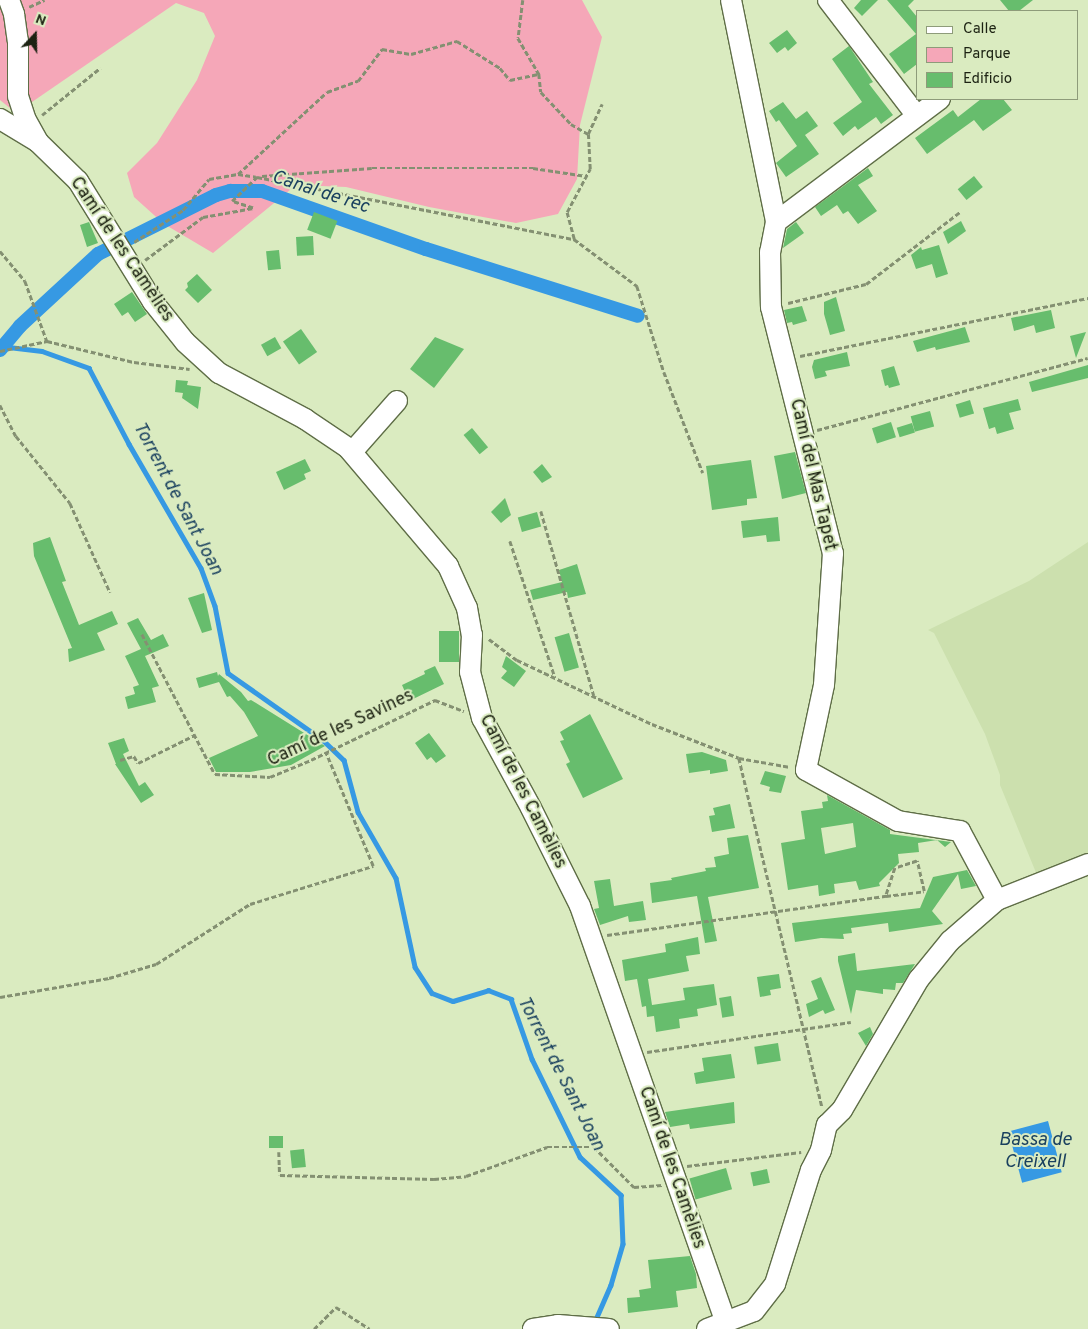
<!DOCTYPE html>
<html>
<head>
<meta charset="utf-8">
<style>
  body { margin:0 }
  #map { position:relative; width:1088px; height:1329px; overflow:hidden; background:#daebc0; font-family:Overpass,sans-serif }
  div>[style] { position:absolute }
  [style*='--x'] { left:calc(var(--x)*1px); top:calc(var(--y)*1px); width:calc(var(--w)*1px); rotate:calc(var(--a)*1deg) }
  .built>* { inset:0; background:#cce0ae }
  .green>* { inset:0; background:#f5a7b8 }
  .water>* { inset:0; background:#3699e3; transform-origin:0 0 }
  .stream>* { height:4.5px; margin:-2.25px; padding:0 2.25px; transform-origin:2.25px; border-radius:2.25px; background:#3699e3 }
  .canal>* { height:14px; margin:-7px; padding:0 7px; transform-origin:7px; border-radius:7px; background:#3699e3 }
  .building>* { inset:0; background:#67bd6d; transform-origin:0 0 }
  .path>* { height:2.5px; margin-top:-1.25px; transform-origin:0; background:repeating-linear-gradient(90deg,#849072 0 5px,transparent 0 7.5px) }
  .roads { filter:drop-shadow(1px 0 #5f6e47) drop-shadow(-1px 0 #5f6e47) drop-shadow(0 1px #5f6e47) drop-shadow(0 -1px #5f6e47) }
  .minor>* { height:20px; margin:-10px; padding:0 10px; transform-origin:10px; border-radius:10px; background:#fff }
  span { translate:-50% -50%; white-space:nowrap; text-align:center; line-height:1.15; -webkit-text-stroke:4px #daebc0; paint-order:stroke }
  .street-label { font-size:18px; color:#1c2212 }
  .water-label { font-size:19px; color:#1a415f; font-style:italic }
  .legend { position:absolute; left:916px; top:10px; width:162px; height:90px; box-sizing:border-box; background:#daebc0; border:1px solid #8e9b7a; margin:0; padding:6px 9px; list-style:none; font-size:15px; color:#1c2212 }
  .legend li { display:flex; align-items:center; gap:10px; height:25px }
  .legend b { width:25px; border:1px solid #8e9b7a }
  .north { position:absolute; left:10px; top:10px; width:50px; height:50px; -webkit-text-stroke:4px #daebc0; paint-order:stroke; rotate:21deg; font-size:14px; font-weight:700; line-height:20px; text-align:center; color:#1c2212 }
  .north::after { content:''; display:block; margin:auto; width:18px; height:22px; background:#1c2212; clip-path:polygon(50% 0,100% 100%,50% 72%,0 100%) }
</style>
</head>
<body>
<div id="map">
  <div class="built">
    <div style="clip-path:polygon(1088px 542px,1088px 853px,1037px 875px,1000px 785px,1000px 775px,985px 734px,934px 633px,928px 630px,1029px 581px)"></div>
  </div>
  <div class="green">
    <div style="clip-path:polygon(0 0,582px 0,602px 37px,580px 125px,577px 179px,558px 214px,516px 223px,429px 207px,346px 187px,296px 185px,213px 253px,164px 224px,134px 197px,127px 173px,157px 143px,197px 80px,215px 36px,204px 13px,176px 3px,16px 113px,0 100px)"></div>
  </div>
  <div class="water">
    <div style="left:1048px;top:1121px;width:53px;height:41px;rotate:75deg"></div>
  </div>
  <div class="stream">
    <div style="--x:0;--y:346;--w:42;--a:6.8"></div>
    <div style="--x:42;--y:351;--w:50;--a:19.9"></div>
    <div style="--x:89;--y:368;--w:86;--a:62.2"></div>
    <div style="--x:129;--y:444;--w:143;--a:59.9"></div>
    <div style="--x:201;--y:568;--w:40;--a:69.8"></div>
    <div style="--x:215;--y:606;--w:68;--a:79"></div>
    <div style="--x:228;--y:673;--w:116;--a:35.2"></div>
    <div style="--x:323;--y:740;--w:29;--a:44"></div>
    <div style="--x:344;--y:760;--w:54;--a:74.9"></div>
    <div style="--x:358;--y:812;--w:76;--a:60.1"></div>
    <div style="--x:396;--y:878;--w:91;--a:77.9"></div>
    <div style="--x:415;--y:967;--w:31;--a:57"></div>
    <div style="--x:432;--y:993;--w:22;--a:21"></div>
    <div style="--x:453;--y:1001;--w:37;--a:-17"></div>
    <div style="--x:488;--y:990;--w:25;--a:21"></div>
    <div style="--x:511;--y:999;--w:64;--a:70.7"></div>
    <div style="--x:532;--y:1059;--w:109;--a:63.9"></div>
    <div style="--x:580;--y:1157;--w:56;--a:42.8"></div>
    <div style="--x:621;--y:1195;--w:49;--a:87.7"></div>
    <div style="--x:623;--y:1244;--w:43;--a:106.3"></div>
    <div style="--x:611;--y:1285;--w:40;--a:113.4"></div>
  </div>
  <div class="canal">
    <div style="--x:0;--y:350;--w:31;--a:-50"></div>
    <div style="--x:20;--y:326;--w:106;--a:-42.7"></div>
    <div style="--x:98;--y:254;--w:132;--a:-26.6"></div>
    <div style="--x:216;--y:195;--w:15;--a:-16"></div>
    <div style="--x:230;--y:191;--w:32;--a:0"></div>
    <div style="--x:262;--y:191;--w:174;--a:19.5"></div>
    <div style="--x:426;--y:249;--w:222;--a:17.5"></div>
  </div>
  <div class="building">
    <div style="clip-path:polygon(861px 0,878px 0,862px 16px,854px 8px)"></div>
    <div style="clip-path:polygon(887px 0,914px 0,908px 6px,917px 17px,917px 64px,904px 74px,889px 54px,916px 34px)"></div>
    <div style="clip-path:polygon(1000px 0,1033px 0,1019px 11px,1009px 11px)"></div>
    <div style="clip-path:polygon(787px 30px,797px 43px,788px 51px,785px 47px,777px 53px,769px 43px)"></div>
    <div style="clip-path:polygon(849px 46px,873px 82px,869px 84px,893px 115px,881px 124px,876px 117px,858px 130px,855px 126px,843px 136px,833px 123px,862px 102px,832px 59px)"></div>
    <div style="clip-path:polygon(981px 99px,1003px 99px,1012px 110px,983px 131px,974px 120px,927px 154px,915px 138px,953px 110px,958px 117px)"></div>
    <div style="clip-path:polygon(783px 102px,796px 119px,807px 111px,818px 126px,805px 135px,819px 154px,786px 177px,776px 163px,797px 146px,779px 120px,776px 122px,769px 111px)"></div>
    <div style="clip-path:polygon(868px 168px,873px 176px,858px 185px,877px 211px,858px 224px,848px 211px,843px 214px,837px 205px,821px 216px,815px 207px)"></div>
    <div style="left:974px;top:176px;width:14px;height:21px;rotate:51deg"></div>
    <div style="left:314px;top:212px;width:25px;height:19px;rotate:21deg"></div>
    <div style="clip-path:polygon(961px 221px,966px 231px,948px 244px,943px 232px)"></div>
    <div style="clip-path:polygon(89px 222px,98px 243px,87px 247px,80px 225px)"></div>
    <div style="clip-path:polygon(796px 222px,804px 233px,783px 248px,787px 229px)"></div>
    <div style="left:313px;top:236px;width:19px;height:17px;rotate:87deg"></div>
    <div style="clip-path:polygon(939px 245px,948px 274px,936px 278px,932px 264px,916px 269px,911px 255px,921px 247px,922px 250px)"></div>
    <div style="left:279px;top:250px;width:19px;height:13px;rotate:84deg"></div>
    <div style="clip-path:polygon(197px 274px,212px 290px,198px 303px,185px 290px,188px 287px,187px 283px)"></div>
    <div style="clip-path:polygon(132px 292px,147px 314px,135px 322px,128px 312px,122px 316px,114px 304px)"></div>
    <div style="clip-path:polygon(836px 297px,845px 331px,830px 335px,824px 314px,824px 302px)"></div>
    <div style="clip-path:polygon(802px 306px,807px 321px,793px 325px,792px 322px,787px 323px,784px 310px)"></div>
    <div style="clip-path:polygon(1051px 310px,1055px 328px,1036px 333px,1034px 325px,1014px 331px,1011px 318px)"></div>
    <div style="clip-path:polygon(965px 327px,970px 342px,936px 350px,935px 347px,917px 352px,913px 341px)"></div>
    <div style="left:301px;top:329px;width:28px;height:22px;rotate:55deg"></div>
    <div style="clip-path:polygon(1086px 332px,1076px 358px,1070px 336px)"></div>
    <div style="left:275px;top:337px;width:13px;height:16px;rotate:61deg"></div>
    <div style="clip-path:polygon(435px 337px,464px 349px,434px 388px,410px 369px)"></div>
    <div style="clip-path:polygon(847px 352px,850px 366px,825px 371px,827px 376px,815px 379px,812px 367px,814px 360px)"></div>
    <div style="clip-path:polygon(1088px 365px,1088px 378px,1032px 392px,1029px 382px)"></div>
    <div style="clip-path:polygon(894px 366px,900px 385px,889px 388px,888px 385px,885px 386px,881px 370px)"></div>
    <div style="clip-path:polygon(176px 380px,188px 381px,187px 385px,201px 387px,198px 409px,182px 398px,183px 393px,175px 392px)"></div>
    <div style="clip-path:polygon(1018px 399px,1021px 410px,1009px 413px,1014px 429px,997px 434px,995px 427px,989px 429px,983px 408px)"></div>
    <div style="left:970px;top:400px;width:14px;height:15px;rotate:73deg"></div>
    <div style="left:930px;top:411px;width:16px;height:20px;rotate:75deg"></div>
    <div style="left:891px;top:422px;width:16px;height:20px;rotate:72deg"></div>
    <div style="left:912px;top:423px;width:10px;height:16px;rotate:73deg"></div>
    <div style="left:472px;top:428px;width:25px;height:11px;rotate:50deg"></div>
    <div style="clip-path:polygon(795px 452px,806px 493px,782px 499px,774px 456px)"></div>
    <div style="clip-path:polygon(305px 459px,311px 471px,304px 474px,306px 479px,284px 490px,276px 472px)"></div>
    <div style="clip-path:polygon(751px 460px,757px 498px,747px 499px,747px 505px,712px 510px,706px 466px)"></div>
    <div style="clip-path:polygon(542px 464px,552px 477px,542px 483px,533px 472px)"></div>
    <div style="clip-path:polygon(505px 498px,511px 515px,501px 523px,491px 512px)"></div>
    <div style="left:537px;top:512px;width:15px;height:20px;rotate:74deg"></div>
    <div style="clip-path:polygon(778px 517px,780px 541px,767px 542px,766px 535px,743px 538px,741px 521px)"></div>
    <div style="clip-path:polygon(50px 537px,66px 581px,62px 582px,79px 625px,112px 611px,118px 624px,97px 633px,105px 650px,69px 662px,68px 649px,72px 648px,34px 556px,33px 543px)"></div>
    <div style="clip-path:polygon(577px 564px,586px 594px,568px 598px,567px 592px,533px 600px,530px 590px,562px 582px,559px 570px)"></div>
    <div style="clip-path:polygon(204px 593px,212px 630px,202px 633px,188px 598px)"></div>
    <div style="clip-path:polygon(138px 618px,151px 640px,163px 634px,169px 646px,145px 656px,159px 686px,152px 688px,156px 702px,128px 709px,125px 697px,135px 694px,133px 687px,139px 685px,125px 656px,141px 649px,127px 623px)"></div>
    <div style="left:459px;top:631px;width:31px;height:20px;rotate:90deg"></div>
    <div style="left:569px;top:633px;width:36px;height:15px;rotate:74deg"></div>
    <div style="clip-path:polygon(506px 656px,526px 671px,514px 687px,501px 678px,507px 671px,502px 667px)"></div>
    <div style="clip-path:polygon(435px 666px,444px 684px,409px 701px,402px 685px,425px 674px,424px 671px)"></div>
    <div style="clip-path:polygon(217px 672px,218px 676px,219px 674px,241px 692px,248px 701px,251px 700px,325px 746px,291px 765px,250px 772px,216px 772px,209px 758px,258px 736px,244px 712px,230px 696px,227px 697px,219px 682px,199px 688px,196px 678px)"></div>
    <div style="clip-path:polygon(590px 714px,623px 779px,583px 798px,566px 764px,570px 762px,560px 741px,564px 740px,560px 732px)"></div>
    <div style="clip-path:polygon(429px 733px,446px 756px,436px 763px,431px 757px,427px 760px,415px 743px)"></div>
    <div style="clip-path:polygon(124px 738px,129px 751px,123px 754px,139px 786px,145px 782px,154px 795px,141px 803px,115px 764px,116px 764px,108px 743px)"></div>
    <div style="clip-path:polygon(702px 752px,726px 760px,728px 771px,710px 774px,710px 770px,689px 773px,686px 754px)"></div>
    <div style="clip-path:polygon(765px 771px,786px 776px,781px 793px,769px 791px,770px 787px,760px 784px)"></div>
    <div style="clip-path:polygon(evenodd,827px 795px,890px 830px,890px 834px,951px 842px,945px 847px,937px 840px,918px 843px,919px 852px,898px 854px,899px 863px,879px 883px,880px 886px,859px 890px,856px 881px,834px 884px,835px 893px,819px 896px,818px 885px,788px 890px,781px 843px,805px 839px,801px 811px,823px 808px,822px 802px,828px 801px,827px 795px,853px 823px,856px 847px,825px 854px,821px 828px,853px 823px)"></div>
    <div style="clip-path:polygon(730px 804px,735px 828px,712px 832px,709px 816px,715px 815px,713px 808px)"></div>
    <div style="clip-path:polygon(748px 835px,759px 888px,708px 897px,717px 941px,705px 943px,697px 896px,652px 903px,650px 883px,672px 880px,671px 878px,706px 871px,705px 868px,716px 867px,714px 857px,729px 854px,727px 838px)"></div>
    <div style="clip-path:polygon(967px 870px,976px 886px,961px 889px,958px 874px,932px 911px,943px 924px,889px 932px,888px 923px,851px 928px,852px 933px,843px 934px,844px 939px,821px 938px,795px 942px,792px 923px,920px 908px,933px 877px)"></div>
    <div style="clip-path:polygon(610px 879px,614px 906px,643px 901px,646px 920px,629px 922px,628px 916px,600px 925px,594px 909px,599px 908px,594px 881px)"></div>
    <div style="clip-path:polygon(698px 937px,700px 954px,686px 956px,689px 971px,648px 979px,652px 1005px,685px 1000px,683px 988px,714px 984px,717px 1005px,697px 1009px,698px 1016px,679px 1019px,680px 1028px,656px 1032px,654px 1016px,647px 1017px,646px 1006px,642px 1007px,637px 979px,625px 981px,622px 960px,666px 952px,665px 944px)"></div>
    <div style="clip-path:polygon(855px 953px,857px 971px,915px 964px,903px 983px,896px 983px,895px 990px,883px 989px,883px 994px,856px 990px,851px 1014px,838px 961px,838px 956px)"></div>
    <div style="clip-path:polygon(779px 974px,781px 988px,770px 990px,771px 995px,760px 997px,757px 977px)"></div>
    <div style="clip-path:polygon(821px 977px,835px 1010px,825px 1014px,823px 1010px,809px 1017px,806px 1004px,818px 999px,811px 981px)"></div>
    <div style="left:731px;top:996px;width:20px;height:12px;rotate:81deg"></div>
    <div style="clip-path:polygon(870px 1027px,873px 1034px,866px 1046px,858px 1033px)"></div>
    <div style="left:778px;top:1043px;width:18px;height:24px;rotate:81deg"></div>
    <div style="clip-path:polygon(731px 1054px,735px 1078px,696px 1084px,694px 1073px,704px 1071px,702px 1058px)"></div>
    <div style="clip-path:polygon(734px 1102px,735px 1123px,690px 1129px,689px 1124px,670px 1127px,665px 1112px)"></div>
    <div style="left:283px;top:1136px;width:12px;height:14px;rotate:90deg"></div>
    <div style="left:304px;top:1149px;width:18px;height:14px;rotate:84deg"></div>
    <div style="left:726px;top:1168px;width:22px;height:38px;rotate:74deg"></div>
    <div style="left:767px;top:1169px;width:14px;height:17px;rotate:78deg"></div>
    <div style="clip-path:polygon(690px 1256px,696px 1274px,697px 1288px,676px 1291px,678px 1307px,628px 1313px,627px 1298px,640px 1297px,639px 1290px,651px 1288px,648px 1260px)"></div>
  </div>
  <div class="path">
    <div style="--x:523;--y:0;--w:38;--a:97"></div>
    <div style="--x:518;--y:38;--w:42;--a:59.7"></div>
    <div style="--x:539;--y:74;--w:18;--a:84"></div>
    <div style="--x:541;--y:92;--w:44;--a:46.8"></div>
    <div style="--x:571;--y:124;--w:20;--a:30"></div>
    <div style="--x:29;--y:7;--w:17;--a:-25"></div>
    <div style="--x:42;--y:115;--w:75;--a:-39"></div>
    <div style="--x:238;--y:174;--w:18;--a:9"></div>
    <div style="--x:262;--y:176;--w:110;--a:-4.2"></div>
    <div style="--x:372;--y:168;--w:161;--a:0"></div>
    <div style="--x:533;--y:168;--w:54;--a:8.6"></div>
    <div style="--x:574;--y:239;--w:28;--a:-105"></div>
    <div style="--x:567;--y:212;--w:49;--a:-61.9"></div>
    <div style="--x:590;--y:169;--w:35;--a:-93"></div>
    <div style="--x:588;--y:134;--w:33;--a:-65"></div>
    <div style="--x:134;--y:242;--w:59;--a:-33.1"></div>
    <div style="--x:183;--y:210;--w:40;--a:-50"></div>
    <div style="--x:209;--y:179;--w:29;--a:-10"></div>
    <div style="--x:238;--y:174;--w:121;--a:-42.7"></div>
    <div style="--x:327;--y:92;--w:33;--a:-20"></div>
    <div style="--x:358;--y:81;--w:40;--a:-53"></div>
    <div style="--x:382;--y:49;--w:29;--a:10"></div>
    <div style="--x:411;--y:54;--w:48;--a:-15.8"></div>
    <div style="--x:457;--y:41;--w:51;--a:32.1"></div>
    <div style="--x:500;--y:68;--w:16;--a:50"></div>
    <div style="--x:510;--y:80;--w:30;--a:-12"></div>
    <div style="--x:0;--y:251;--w:39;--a:50"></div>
    <div style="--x:25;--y:281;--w:64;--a:69.9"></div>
    <div style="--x:145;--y:260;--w:72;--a:-36.6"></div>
    <div style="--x:203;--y:217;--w:51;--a:-10.2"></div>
    <div style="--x:253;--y:208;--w:22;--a:-162"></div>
    <div style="--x:232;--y:201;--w:35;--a:-44"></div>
    <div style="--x:257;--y:177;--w:323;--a:11.1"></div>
    <div style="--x:574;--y:239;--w:79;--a:36.7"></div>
    <div style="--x:637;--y:286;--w:90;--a:72.6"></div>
    <div style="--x:664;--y:372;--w:108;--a:68.9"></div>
    <div style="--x:788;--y:303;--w:80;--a:-13.7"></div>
    <div style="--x:866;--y:284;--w:118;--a:-37.5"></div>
    <div style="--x:0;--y:351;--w:48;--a:-12"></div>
    <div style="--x:47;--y:341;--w:89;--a:13.6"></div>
    <div style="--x:134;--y:362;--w:56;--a:7.1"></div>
    <div style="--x:800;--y:356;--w:294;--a:-11.4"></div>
    <div style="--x:0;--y:405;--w:35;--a:63"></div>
    <div style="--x:16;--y:436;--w:86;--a:51.1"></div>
    <div style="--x:70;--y:503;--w:98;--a:65.8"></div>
    <div style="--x:817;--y:430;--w:280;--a:-14.9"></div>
    <div style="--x:541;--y:511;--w:192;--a:74"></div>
    <div style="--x:510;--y:541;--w:143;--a:71.7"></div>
    <div style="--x:142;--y:634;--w:158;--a:62.5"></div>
    <div style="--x:215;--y:774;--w:55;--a:3.1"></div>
    <div style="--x:270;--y:777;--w:44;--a:-22.5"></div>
    <div style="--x:311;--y:760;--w:138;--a:-25.8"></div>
    <div style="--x:435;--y:700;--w:31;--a:21"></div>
    <div style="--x:489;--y:639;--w:35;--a:37"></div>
    <div style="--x:517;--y:660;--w:149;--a:25.4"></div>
    <div style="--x:652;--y:724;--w:93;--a:21.3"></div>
    <div style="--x:739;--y:758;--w:52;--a:10"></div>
    <div style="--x:739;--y:758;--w:359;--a:76.6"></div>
    <div style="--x:120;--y:760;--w:15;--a:-16"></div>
    <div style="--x:134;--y:756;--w:8;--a:60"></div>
    <div style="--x:138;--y:763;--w:64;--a:-26.2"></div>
    <div style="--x:607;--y:935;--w:282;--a:-8"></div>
    <div style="--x:886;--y:896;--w:38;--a:-7"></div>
    <div style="--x:924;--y:891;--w:31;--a:-103"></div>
    <div style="--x:917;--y:861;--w:23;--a:162"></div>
    <div style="--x:895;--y:868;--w:29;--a:108"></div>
    <div style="--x:0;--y:997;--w:111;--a:-9.9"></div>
    <div style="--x:109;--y:978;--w:49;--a:-16.6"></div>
    <div style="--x:156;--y:964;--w:112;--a:-32.6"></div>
    <div style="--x:250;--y:904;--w:129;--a:-17.2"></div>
    <div style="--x:373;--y:866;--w:122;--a:-112.6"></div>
    <div style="--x:647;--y:1052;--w:206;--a:-8.4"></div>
    <div style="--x:279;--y:1152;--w:23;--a:88"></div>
    <div style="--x:280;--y:1175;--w:154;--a:1.5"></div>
    <div style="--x:434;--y:1179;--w:32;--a:-5"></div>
    <div style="--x:466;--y:1176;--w:86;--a:-19.7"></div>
    <div style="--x:547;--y:1147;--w:47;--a:0"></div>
    <div style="--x:594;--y:1147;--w:57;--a:45"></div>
    <div style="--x:634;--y:1187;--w:28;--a:-4"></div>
    <div style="--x:687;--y:1166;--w:115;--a:-7"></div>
    <div style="--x:314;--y:1329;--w:31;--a:-45"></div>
    <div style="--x:336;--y:1307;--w:40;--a:32.9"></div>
  </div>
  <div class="roads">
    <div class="minor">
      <div style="--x:9;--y:0;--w:15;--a:70"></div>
      <div style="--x:14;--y:14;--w:27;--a:82"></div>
      <div style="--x:18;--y:41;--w:55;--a:90"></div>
      <div style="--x:18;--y:96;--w:25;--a:72"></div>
      <div style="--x:26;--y:120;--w:25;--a:61"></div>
      <div style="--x:38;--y:142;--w:56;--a:44.3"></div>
      <div style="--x:78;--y:181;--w:142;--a:58.2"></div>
      <div style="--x:153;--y:302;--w:51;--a:51.3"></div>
      <div style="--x:185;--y:342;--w:46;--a:42.4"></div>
      <div style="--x:219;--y:373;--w:98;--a:28.1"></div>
      <div style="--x:305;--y:419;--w:52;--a:34"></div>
      <div style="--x:348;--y:448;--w:155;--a:49.7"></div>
      <div style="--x:448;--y:566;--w:46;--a:65.7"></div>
      <div style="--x:467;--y:608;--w:27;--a:80"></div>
      <div style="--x:472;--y:635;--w:37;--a:93"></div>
      <div style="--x:470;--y:672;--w:48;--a:75.4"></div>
      <div style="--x:482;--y:718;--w:102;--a:61.4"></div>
      <div style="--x:531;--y:808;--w:110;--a:63.4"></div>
      <div style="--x:580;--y:906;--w:442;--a:70.7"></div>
      <div style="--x:731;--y:0;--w:227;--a:78.5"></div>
      <div style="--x:776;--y:222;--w:31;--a:101"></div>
      <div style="--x:770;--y:252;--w:55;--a:89"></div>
      <div style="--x:771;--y:307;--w:254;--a:75.9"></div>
      <div style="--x:833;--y:553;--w:132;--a:93.9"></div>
      <div style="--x:824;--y:685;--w:87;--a:102"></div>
      <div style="--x:806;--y:770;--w:105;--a:29"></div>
      <div style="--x:898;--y:821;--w:63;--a:9.2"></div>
      <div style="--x:960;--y:831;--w:78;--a:61.8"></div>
      <div style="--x:828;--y:0;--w:146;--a:52.5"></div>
      <div style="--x:0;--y:119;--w:44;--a:31.2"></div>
      <div style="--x:776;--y:222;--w:205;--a:-36.9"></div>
      <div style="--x:352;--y:452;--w:68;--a:-48.6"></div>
      <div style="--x:533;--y:1329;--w:25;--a:-9"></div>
      <div style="--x:558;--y:1325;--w:51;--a:4.5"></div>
      <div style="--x:707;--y:1329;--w:50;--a:-21"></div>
      <div style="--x:754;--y:1311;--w:34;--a:-52"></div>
      <div style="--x:775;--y:1284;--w:120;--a:-72.5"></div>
      <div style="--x:811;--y:1170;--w:22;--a:-63"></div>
      <div style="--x:821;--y:1150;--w:26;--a:-77"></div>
      <div style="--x:827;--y:1125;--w:21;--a:-45"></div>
      <div style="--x:842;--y:1110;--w:152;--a:-59.6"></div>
      <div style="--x:919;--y:979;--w:49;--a:-50.8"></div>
      <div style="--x:950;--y:941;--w:62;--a:-41.1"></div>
      <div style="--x:997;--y:900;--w:98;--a:-21.6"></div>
    </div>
  </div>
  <div class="street-label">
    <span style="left:121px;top:250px;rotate:56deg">Camí de les Camèlies</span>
    <span style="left:812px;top:475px;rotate:77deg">Camí del Mas Tapet</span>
    <span style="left:341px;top:729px;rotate:-25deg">Camí de les Savines</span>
    <span style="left:522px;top:792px;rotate:63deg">Camí de les Camèlies</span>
    <span style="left:671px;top:1168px;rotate:71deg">Camí de les Camèlies</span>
  </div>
  <div class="water-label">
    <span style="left:320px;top:193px;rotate:18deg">Canal de rec</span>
    <span style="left:177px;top:499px;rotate:62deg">Torrent de Sant Joan</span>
    <span style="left:560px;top:1074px;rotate:63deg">Torrent de Sant Joan</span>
    <span style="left:1035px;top:1152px">Bassa de<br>Creixell</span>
  </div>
  <ul class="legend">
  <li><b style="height:6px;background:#fff"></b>Calle</li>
  <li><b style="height:14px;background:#f5a7b8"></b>Parque</li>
  <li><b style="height:14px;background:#67bd6d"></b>Edificio</li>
  </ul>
  <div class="north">N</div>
</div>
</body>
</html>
